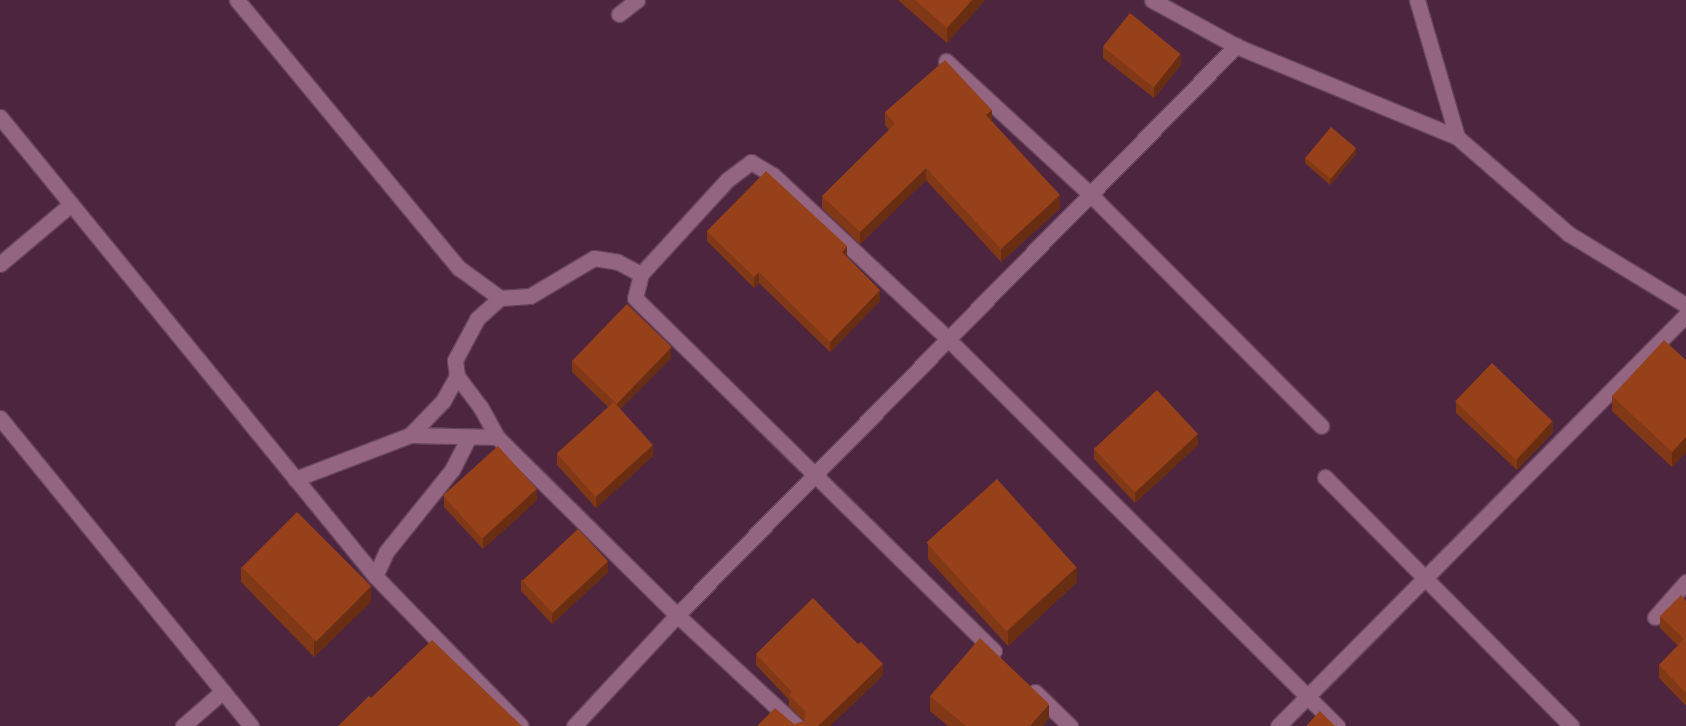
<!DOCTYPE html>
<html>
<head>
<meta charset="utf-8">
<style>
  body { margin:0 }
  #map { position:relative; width:1686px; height:726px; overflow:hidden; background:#4d253f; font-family:Cabin,sans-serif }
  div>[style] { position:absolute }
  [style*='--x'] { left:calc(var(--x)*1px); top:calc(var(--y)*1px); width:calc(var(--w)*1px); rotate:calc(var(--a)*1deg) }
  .roads { filter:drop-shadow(1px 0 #67445a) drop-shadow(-1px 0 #67445a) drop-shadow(0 1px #67445a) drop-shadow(0 -1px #67445a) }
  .service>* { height:15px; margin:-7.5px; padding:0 7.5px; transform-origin:7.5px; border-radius:7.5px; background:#936581 }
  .minor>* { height:15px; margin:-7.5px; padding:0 7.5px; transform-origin:7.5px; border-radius:7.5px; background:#936581 }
  .tertiary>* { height:15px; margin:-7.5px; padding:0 7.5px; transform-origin:7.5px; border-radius:7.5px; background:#936581 }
  .wall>* { inset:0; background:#813816 }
  .shaded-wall>* { inset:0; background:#692e12 }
  .building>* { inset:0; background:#96411a; transform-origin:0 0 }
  span { translate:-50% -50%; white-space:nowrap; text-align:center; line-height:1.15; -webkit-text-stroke:4px #281621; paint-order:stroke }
</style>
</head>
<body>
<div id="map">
  <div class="roads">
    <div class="service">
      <div style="--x:619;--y:14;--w:23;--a:-38"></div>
    </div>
    <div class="minor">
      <div style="--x:237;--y:0;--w:348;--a:50.4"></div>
      <div style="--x:459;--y:268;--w:51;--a:36.2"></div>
      <div style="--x:500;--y:298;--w:30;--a:-4"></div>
      <div style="--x:530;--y:296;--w:74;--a:-30.7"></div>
      <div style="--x:594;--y:258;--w:24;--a:9"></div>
      <div style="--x:618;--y:262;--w:26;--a:28"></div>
      <div style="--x:946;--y:61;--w:197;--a:42.7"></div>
      <div style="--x:1091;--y:195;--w:326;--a:45.1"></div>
      <div style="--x:0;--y:117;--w:593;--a:50.75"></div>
      <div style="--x:375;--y:576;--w:209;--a:45.8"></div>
      <div style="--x:0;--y:264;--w:93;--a:-40.2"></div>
      <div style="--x:500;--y:298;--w:31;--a:138"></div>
      <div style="--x:477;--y:319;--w:47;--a:118.2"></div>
      <div style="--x:455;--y:360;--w:16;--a:83"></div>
      <div style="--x:457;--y:376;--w:40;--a:53"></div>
      <div style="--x:481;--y:408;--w:33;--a:61"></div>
      <div style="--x:497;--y:437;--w:253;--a:44.7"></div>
      <div style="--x:677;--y:615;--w:163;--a:42.8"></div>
      <div style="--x:0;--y:418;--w:397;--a:50.8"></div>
      <div style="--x:410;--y:435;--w:47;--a:-45.9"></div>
      <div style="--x:443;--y:401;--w:29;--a:-61"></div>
      <div style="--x:1325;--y:477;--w:350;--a:45.3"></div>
      <div style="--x:295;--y:479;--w:123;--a:-20.9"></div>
      <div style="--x:410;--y:435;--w:87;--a:1.3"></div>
      <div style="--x:375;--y:576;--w:26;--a:-65"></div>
      <div style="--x:386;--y:552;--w:105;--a:-51.2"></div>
      <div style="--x:452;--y:470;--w:37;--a:-63"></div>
      <div style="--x:1655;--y:617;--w:47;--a:-48.5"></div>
      <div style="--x:994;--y:651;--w:503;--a:-135.48"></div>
      <div style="--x:635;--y:298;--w:25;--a:-76"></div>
      <div style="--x:641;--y:274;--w:127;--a:-47.5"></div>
      <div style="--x:727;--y:180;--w:30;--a:-37"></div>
      <div style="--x:751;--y:162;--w:26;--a:31"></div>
      <div style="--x:773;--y:175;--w:240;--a:43.1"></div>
      <div style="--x:948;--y:339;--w:549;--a:44.85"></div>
      <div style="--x:1035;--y:692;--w:49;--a:44.2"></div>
      <div style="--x:183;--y:726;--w:53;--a:-41.2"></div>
      <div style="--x:574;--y:726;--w:151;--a:-47.1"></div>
      <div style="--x:677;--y:615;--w:798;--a:-45.51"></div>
      <div style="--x:1278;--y:726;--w:579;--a:-45.21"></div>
    </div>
    <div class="tertiary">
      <div style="--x:1152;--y:0;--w:96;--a:28.7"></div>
      <div style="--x:1236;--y:46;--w:239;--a:22.4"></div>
      <div style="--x:1457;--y:137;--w:148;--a:40.9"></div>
      <div style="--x:1569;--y:234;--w:137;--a:31.3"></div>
      <div style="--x:1417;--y:0;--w:143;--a:73.7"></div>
    </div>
  </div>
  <div class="wall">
    <div style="clip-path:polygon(898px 0,985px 0,947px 43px)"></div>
    <div style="clip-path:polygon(1103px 47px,1181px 65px,1154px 98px,1103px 58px)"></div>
    <div style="clip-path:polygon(885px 112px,992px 121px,1060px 208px,1001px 262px,926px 180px,860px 244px,822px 208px,822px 196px,889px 130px,885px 125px)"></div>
    <div style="clip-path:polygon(1356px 154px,1330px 185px,1305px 163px,1305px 158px)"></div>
    <div style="clip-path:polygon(707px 231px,847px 257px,880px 301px,830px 352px,759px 283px,754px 288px,707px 241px)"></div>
    <div style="clip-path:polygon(671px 358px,620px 409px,653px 456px,596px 508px,557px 465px,557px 454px,608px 407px,572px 372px,572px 361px)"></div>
    <div style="clip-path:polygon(1686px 360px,1686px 452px,1672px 467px,1612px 411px,1612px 396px)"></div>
    <div style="clip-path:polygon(1456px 402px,1553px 432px,1517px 470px,1456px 413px)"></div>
    <div style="clip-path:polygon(1198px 445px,1135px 503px,1094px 459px,1094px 448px)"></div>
    <div style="clip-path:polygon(444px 496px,537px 500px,483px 549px,444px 507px)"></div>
    <div style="clip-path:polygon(928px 544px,1077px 582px,1008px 646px,928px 559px)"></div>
    <div style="clip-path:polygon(241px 567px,371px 602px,314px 657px,241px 582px)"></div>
    <div style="clip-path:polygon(608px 572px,552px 624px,521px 591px,521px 580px)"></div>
    <div style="clip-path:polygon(1686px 601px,1686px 706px,1659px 678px,1659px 665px,1678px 646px,1660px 628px,1660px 616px)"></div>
    <div style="clip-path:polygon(756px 654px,883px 675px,830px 726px,804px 721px,789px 706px,789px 700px,756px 665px)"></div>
    <div style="clip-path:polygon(930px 696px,1049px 718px,1042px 726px,948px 726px,930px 711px)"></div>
  </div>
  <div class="shaded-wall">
    <div style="clip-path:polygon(972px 0,985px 0,947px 43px,947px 28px)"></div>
    <div style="clip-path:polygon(1181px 54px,1181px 65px,1154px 98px,1154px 87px)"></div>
    <div style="clip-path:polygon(992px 110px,992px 122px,986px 115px)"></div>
    <div style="clip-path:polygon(1356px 148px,1356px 154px,1330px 185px,1330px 179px)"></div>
    <div style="clip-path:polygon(926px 168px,926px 180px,860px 244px,860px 232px)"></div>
    <div style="clip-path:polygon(1060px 195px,1060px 208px,1001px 262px,1001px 249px)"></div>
    <div style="clip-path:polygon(847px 246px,847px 257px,842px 252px)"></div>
    <div style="clip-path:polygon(759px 272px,759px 283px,754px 288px,754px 277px)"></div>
    <div style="clip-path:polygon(880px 290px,880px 301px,830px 352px,830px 342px)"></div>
    <div style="clip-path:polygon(671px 347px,671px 358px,615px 414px,615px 403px)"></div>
    <div style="clip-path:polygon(1553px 421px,1553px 432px,1517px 470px,1517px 460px)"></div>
    <div style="clip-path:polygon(1198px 434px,1198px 445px,1135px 503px,1135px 492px)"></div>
    <div style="clip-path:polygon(1686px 437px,1686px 452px,1672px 467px,1672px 452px)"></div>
    <div style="clip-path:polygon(653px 445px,653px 456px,596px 508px,596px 497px)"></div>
    <div style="clip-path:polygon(537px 489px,537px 500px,483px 549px,483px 538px)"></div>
    <div style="clip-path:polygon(608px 561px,608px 572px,552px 624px,552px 613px)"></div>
    <div style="clip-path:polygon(1077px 567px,1077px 582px,1008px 646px,1008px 631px)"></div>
    <div style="clip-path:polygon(371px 587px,371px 602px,314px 657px,314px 642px)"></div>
    <div style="clip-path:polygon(883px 664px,883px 675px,830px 726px,818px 726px)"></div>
    <div style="clip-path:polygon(1049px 704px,1049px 718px,1042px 726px,1030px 726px)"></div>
  </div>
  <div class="building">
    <div style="clip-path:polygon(915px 0,972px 0,947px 28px)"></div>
    <div style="left:1130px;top:13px;width:65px;height:43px;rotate:39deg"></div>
    <div style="clip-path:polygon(945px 60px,992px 110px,986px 115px,1060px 195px,1001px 249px,926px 168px,860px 232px,822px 196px,895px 124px,885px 112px)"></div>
    <div style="left:1331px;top:127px;width:33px;height:40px;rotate:40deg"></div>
    <div style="clip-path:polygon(766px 171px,847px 246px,842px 252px,880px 290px,830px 342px,759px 272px,754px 277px,707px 231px)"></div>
    <div style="left:627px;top:304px;width:62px;height:79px;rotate:44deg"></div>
    <div style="clip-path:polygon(1664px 340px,1686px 360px,1686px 437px,1672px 452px,1612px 396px)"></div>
    <div style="left:1492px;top:363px;width:84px;height:53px;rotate:44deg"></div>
    <div style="left:1157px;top:390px;width:60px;height:86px;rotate:47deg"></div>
    <div style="left:614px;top:402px;width:58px;height:77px;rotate:48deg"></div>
    <div style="left:498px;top:446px;width:58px;height:74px;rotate:48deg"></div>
    <div style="left:997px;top:479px;width:119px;height:95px;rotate:48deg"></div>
    <div style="left:297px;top:512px;width:105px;height:78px;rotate:45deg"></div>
    <div style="left:578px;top:529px;width:44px;height:76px;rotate:47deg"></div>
    <div style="clip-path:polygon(1681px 595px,1686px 601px,1686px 693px,1659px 665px,1684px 639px,1660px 616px)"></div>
    <div style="clip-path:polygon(813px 598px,858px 644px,861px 642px,883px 664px,818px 726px,757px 726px,775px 708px,794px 724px,804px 721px,806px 712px,789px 695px,792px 692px,756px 654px)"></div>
    <div style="clip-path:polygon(980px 638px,1049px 704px,1030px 726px,966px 726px,930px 696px)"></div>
    <div style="clip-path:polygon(432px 640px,522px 726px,338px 726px,369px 696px,371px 698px)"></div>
    <div style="clip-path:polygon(1320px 711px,1335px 726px,1306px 726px)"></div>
  </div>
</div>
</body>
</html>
